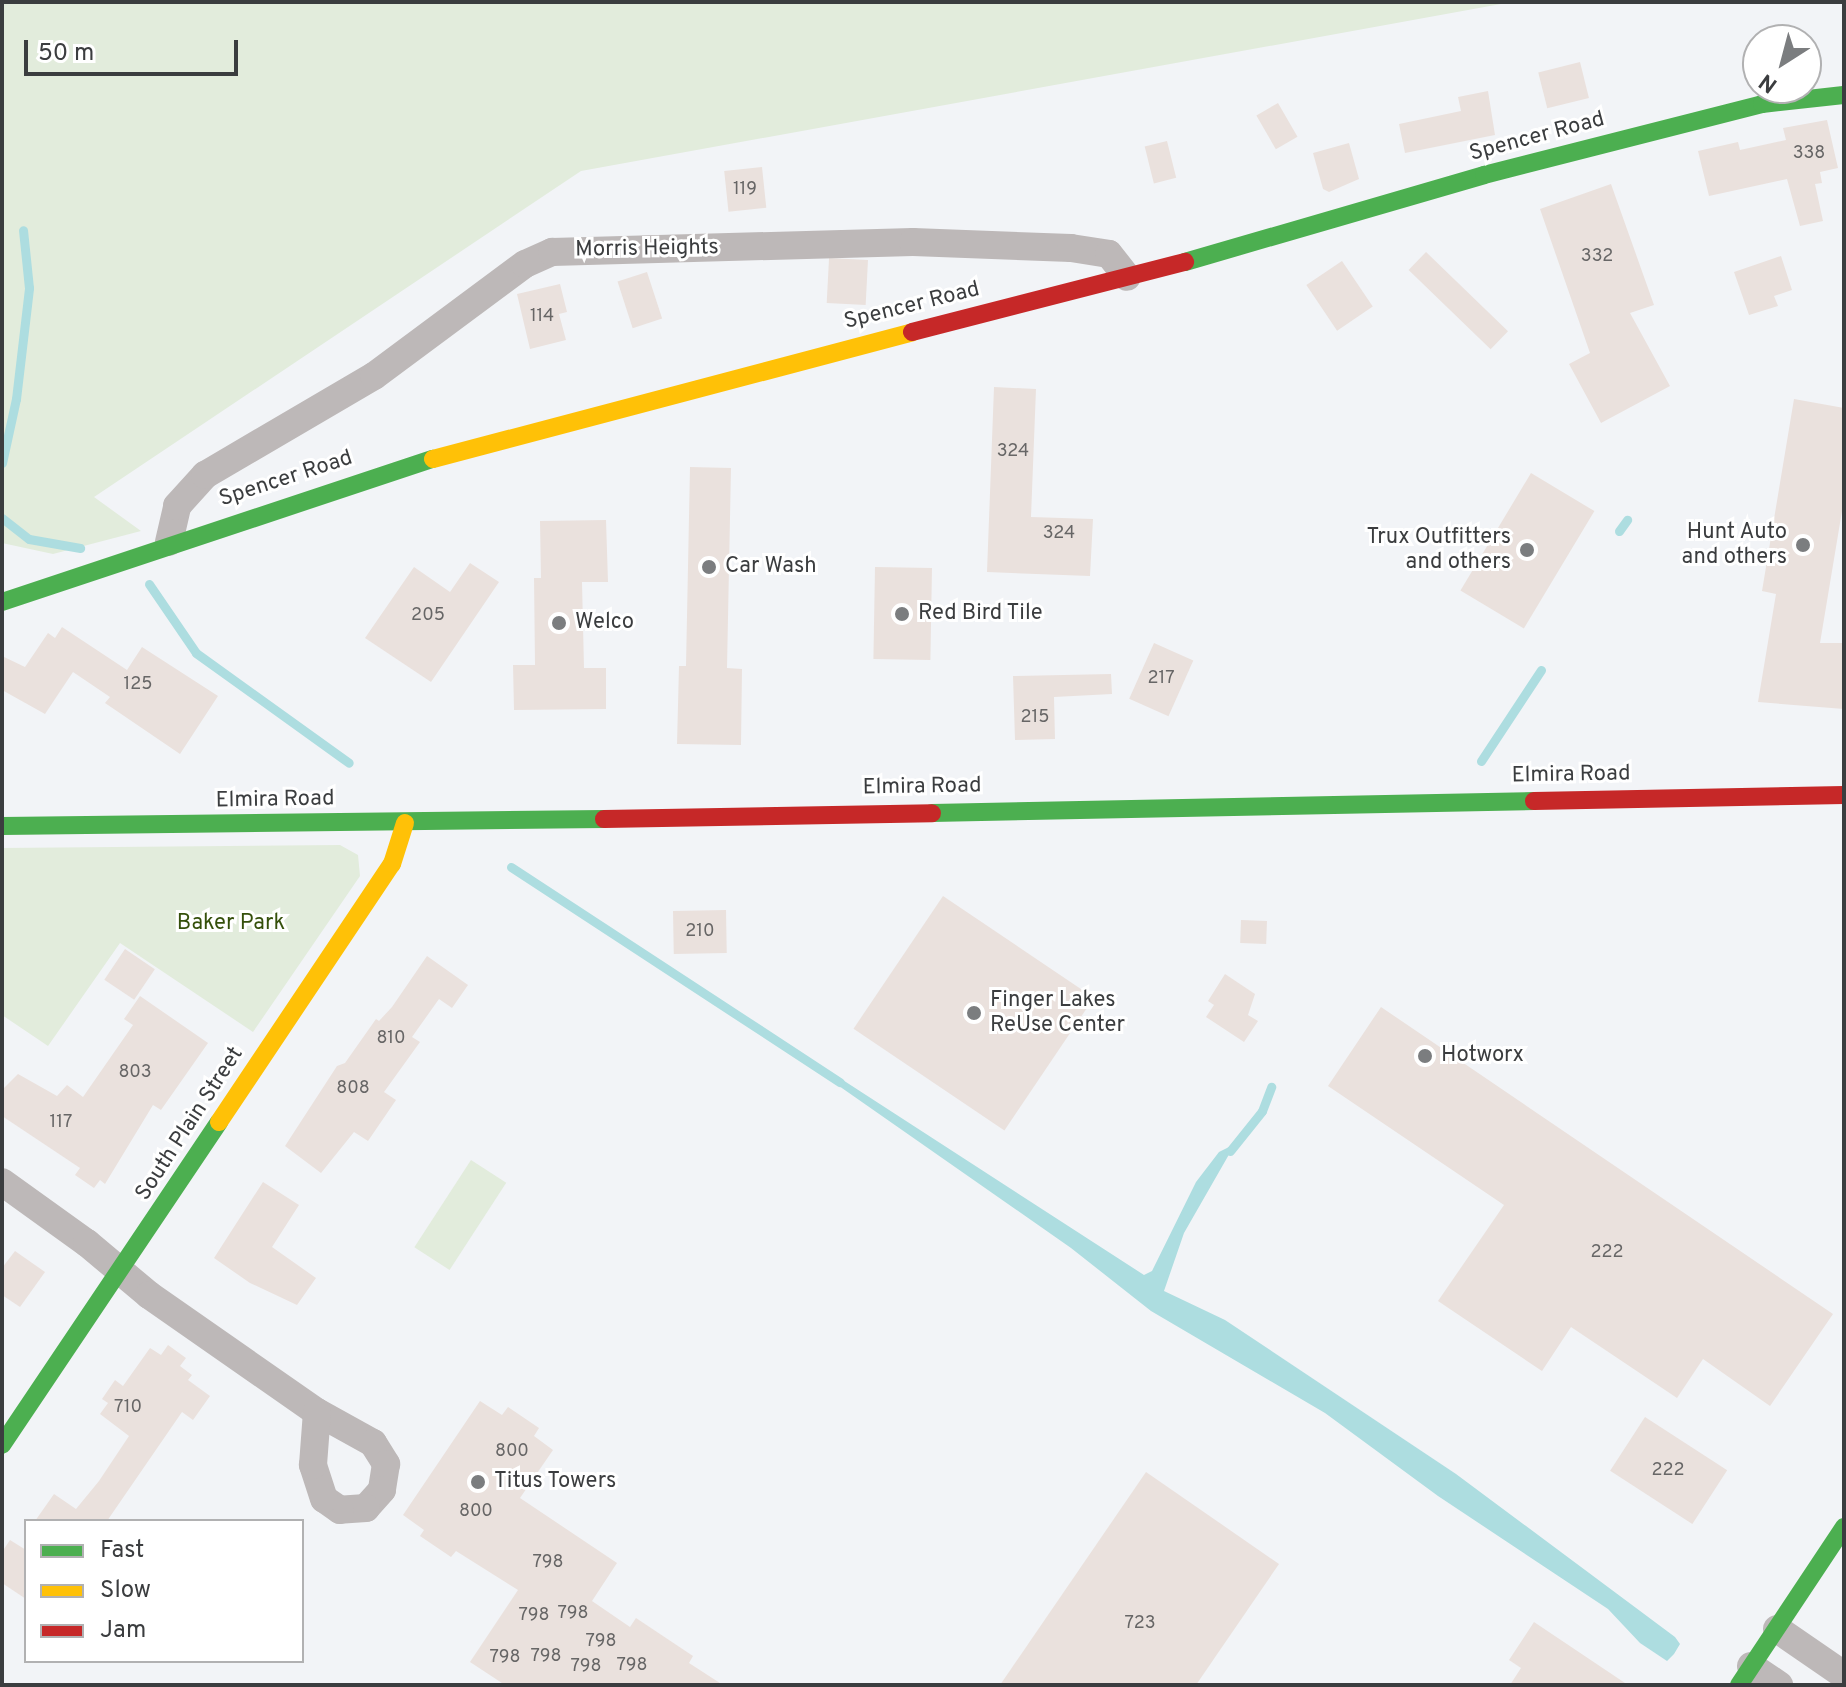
<!DOCTYPE html>
<html>
<head>
<meta charset="utf-8">
<style>
  body { margin:0 }
  #map { position:relative; width:1846px; height:1687px; overflow:hidden; background:#f2f4f7; font-family:Overpass,sans-serif }
  div>[style] { position:absolute }
  [style*='--x'] { left:calc(var(--x)*1px); top:calc(var(--y)*1px); width:calc(var(--w)*1px); rotate:calc(var(--a)*1deg) }
  .green>* { inset:0; background:#e2ecdc; transform-origin:0 0 }
  .water>* { inset:0; background:#addde0 }
  .stream>* { height:9px; margin:-4.5px; padding:0 4.5px; transform-origin:4.5px; border-radius:4.5px; background:#addde0 }
  .building>* { inset:0; background:#eae1dd; transform-origin:0 0 }
  .street>* { height:28px; margin:-14px; padding:0 14px; transform-origin:14px; border-radius:14px; background:#bdb8b8 }
  .fast>* { height:18px; margin:-9px; padding:0 9px; transform-origin:9px; border-radius:9px; background:#4caf50 }
  .slow>* { height:18px; margin:-9px; padding:0 9px; transform-origin:9px; border-radius:9px; background:#ffc107 }
  .jam>* { height:18px; margin:-9px; padding:0 9px; transform-origin:9px; border-radius:9px; background:#c62828 }
  .dots>* { width:22px; height:22px; translate:-50% -50%; box-sizing:border-box; border:4px solid #fff; border-radius:50% }
  span { translate:-50% -50%; white-space:nowrap; text-align:center; line-height:1.15; -webkit-text-stroke:6px #fff; paint-order:stroke }
  .number-label { font-size:18px; color:#676666 }
  .number-label span { -webkit-text-stroke-width:0 }
  .street-label { font-size:22px; color:#3b3d3f }
  .poi-label { font-size:22px; color:#3b3d3f }
  .right { translate:-100% -50%; text-align:right }
  .left { translate:0 -50%; text-align:left }
  .park-label { font-size:22px; color:#35500b }
  .frame { position:absolute; inset:0; border:4px solid #3b3d3f; pointer-events:none }
  .legend { position:absolute; left:24px; top:1519px; width:280px; height:144px; box-sizing:border-box; background:#fff; border:2px solid #b1b1b2; margin:0; padding:10px 14px; list-style:none; font-size:24px; color:#3b3d3f }
  .legend li { display:flex; align-items:center; gap:16px; height:40px }
  .legend b { width:40px; border:2px solid #b1b1b2 }
  .north { position:absolute; left:1742px; top:24px; width:80px; height:80px; box-sizing:border-box; background:#fff; border:2px solid #b1b1b2; border-radius:50%; rotate:216deg; font-size:22px; font-weight:700; line-height:32px; text-align:center; color:#3b3d3f }
  .north::after { content:''; display:block; margin:auto; width:28px; height:36px; background:#7b7d7f; clip-path:polygon(50% 0,100% 100%,50% 72%,0 100%) }
  .scale { position:absolute; left:24px; top:40px; width:214px; height:36px; box-sizing:border-box; border:4px solid #3b3d3f; border-top:0; padding-left:10px; font-size:24px; line-height:28px; white-space:nowrap; color:#3b3d3f; -webkit-text-stroke:6px #fff; paint-order:stroke }
</style>
</head>
<body>
<div id="map">
  <div class="green">
    <div style="clip-path:polygon(2px 2px,1512px 2px,581px 171px,94px 497px,141px 531px,53px 554px,2px 543px)"></div>
    <div style="clip-path:polygon(340px 845px,358px 855px,360px 876px,253px 1032px,120px 943px,48px 1046px,2px 1015px,2px 848px)"></div>
    <div style="left:471px;top:1160px;width:42px;height:104px;rotate:33deg"></div>
  </div>
  <div class="water">
    <div style="clip-path:polygon(832px 1073px,1144px 1275px,1152px 1271px,1196px 1182px,1219px 1152px,1235px 1144px,1184px 1233px,1164px 1291px,1225px 1320px,1456px 1474px,1675px 1637px,1680px 1644px,1674px 1654px,1667px 1661px,1640px 1643px,1608px 1609px,1438px 1496px,1325px 1413px,1151px 1311px,1071px 1248px,829px 1079px)"></div>
  </div>
  <div class="stream">
    <div style="--x:2;--y:463;--w:66;--a:-77.7"></div>
    <div style="--x:16;--y:399;--w:112;--a:-83.3"></div>
    <div style="--x:29;--y:288;--w:58;--a:-95.9"></div>
    <div style="--x:2;--y:518;--w:34;--a:38"></div>
    <div style="--x:29;--y:539;--w:52;--a:10"></div>
    <div style="--x:1619;--y:531;--w:14;--a:-54"></div>
    <div style="--x:149;--y:584;--w:83;--a:55.7"></div>
    <div style="--x:196;--y:653;--w:188;--a:35.7"></div>
    <div style="--x:1481;--y:761;--w:109;--a:-56.6"></div>
    <div style="--x:511;--y:867;--w:393;--a:33.2"></div>
    <div style="--x:1230;--y:1151;--w:51;--a:-51.3"></div>
    <div style="--x:1262;--y:1111;--w:26;--a:-69"></div>
  </div>
  <div class="building">
    <div style="left:1580px;top:62px;width:37px;height:43px;rotate:76deg"></div>
    <div style="clip-path:polygon(1488px 91px,1495px 135px,1405px 153px,1399px 124px,1461px 111px,1458px 97px)"></div>
    <div style="left:1278px;top:103px;width:39px;height:25px;rotate:60deg"></div>
    <div style="clip-path:polygon(1827px 120px,1838px 168px,1820px 172px,1822px 183px,1815px 184px,1823px 221px,1800px 226px,1787px 179px,1709px 196px,1698px 151px,1738px 142px,1740px 150px,1786px 140px,1783px 128px)"></div>
    <div style="left:1167px;top:141px;width:38px;height:23px;rotate:76deg"></div>
    <div style="clip-path:polygon(1349px 143px,1359px 179px,1329px 192px,1323px 189px,1313px 153px)"></div>
    <div style="left:762px;top:167px;width:41px;height:38px;rotate:84deg"></div>
    <div style="clip-path:polygon(1611px 184px,1654px 305px,1630px 313px,1670px 386px,1601px 423px,1569px 364px,1590px 353px,1540px 209px)"></div>
    <div style="left:1426px;top:252px;width:114px;height:25px;rotate:44deg"></div>
    <div style="clip-path:polygon(1781px 256px,1792px 290px,1774px 296px,1778px 306px,1749px 315px,1734px 272px)"></div>
    <div style="left:868px;top:260px;width:45px;height:39px;rotate:93deg"></div>
    <div style="left:1342px;top:261px;width:55px;height:43px;rotate:56deg"></div>
    <div style="left:647px;top:272px;width:49px;height:31px;rotate:72deg"></div>
    <div style="clip-path:polygon(560px 284px,567px 312px,559px 314px,566px 340px,530px 349px,517px 294px)"></div>
    <div style="clip-path:polygon(994px 387px,1036px 389px,1031px 517px,1093px 519px,1090px 576px,987px 572px)"></div>
    <div style="clip-path:polygon(1794px 399px,1844px 408px,1844px 499px,1820px 643px,1844px 643px,1844px 709px,1758px 702px,1776px 594px,1762px 591px)"></div>
    <div style="clip-path:polygon(690px 467px,731px 468px,727px 668px,742px 669px,741px 745px,677px 744px,679px 666px,686px 666px)"></div>
    <div style="left:1531px;top:473px;width:74px;height:137px;rotate:31deg"></div>
    <div style="clip-path:polygon(606px 520px,608px 582px,582px 582px,584px 668px,606px 668px,606px 709px,514px 710px,513px 665px,535px 665px,534px 578px,541px 578px,540px 521px)"></div>
    <div style="clip-path:polygon(470px 563px,499px 582px,431px 682px,365px 638px,414px 567px,450px 592px)"></div>
    <div style="left:875px;top:567px;width:57px;height:92px;rotate:1deg"></div>
    <div style="clip-path:polygon(62px 627px,127px 670px,142px 647px,218px 696px,180px 754px,105px 703px,110px 697px,73px 672px,45px 714px,2px 690px,2px 656px,25px 667px,48px 633px,55px 638px)"></div>
    <div style="left:1154px;top:643px;width:43px;height:61px;rotate:24deg"></div>
    <div style="clip-path:polygon(1111px 674px,1112px 694px,1054px 697px,1055px 739px,1015px 740px,1013px 676px)"></div>
    <div style="left:943px;top:896px;width:182px;height:160px;rotate:34deg"></div>
    <div style="left:726px;top:910px;width:43px;height:53px;rotate:89deg"></div>
    <div style="left:1241px;top:920px;width:26px;height:23px;rotate:2deg"></div>
    <div style="left:125px;top:949px;width:36px;height:37px;rotate:34deg"></div>
    <div style="clip-path:polygon(427px 956px,468px 985px,452px 1008px,439px 999px,412px 1037px,420px 1042px,384px 1092px,396px 1100px,368px 1141px,354px 1132px,321px 1173px,285px 1146px,337px 1066px,345px 1063px,376px 1019px,379px 1021px,392px 1007px)"></div>
    <div style="clip-path:polygon(1225px 974px,1255px 994px,1248px 1015px,1258px 1021px,1244px 1042px,1206px 1017px,1214px 1005px,1208px 1001px)"></div>
    <div style="clip-path:polygon(140px 996px,208px 1043px,161px 1110px,153px 1105px,105px 1184px,100px 1180px,94px 1188px,75px 1175px,80px 1168px,2px 1116px,2px 1090px,18px 1074px,57px 1096px,67px 1085px,83px 1097px,133px 1025px,124px 1019px)"></div>
    <div style="clip-path:polygon(1381px 1007px,1833px 1314px,1770px 1406px,1703px 1359px,1677px 1398px,1571px 1327px,1542px 1371px,1438px 1301px,1504px 1205px,1328px 1086px)"></div>
    <div style="clip-path:polygon(263px 1182px,299px 1205px,272px 1247px,316px 1278px,297px 1305px,250px 1283px,214px 1258px)"></div>
    <div style="clip-path:polygon(15px 1251px,45px 1272px,20px 1307px,2px 1295px,2px 1268px)"></div>
    <div style="clip-path:polygon(168px 1345px,186px 1358px,180px 1366px,192px 1375px,188px 1380px,210px 1396px,193px 1420px,182px 1412px,107px 1521px,35px 1521px,54px 1494px,76px 1509px,99px 1481px,129px 1436px,100px 1414px,108px 1403px,102px 1399px,115px 1380px,123px 1386px,150px 1348px,161px 1355px)"></div>
    <div style="clip-path:polygon(480px 1401px,502px 1415px,508px 1407px,539px 1428px,534px 1436px,553px 1450px,520px 1498px,617px 1563px,592px 1601px,630px 1627px,636px 1618px,693px 1656px,689px 1663px,723px 1685px,505px 1685px,470px 1662px,518px 1590px,456px 1551px,451px 1557px,420px 1536px,424px 1530px,403px 1515px)"></div>
    <div style="left:1645px;top:1417px;width:98px;height:64px;rotate:33deg"></div>
    <div style="clip-path:polygon(1146px 1472px,1279px 1564px,1196px 1685px,1000px 1685px)"></div>
    <div style="clip-path:polygon(10px 1540px,26px 1550px,26px 1599px,2px 1583px,2px 1552px)"></div>
    <div style="clip-path:polygon(1534px 1622px,1628px 1685px,1510px 1685px,1521px 1668px,1509px 1660px)"></div>
  </div>
  <div class="street">
    <div style="--x:169;--y:542;--w:37;--a:-77"></div>
    <div style="--x:177;--y:506;--w:42;--a:-47.9"></div>
    <div style="--x:205;--y:475;--w:196;--a:-30.4"></div>
    <div style="--x:374;--y:376;--w:188;--a:-36.6"></div>
    <div style="--x:525;--y:264;--w:30;--a:-24"></div>
    <div style="--x:552;--y:252;--w:361;--a:-1.6"></div>
    <div style="--x:913;--y:242;--w:158;--a:2.2"></div>
    <div style="--x:1071;--y:248;--w:38;--a:9"></div>
    <div style="--x:1109;--y:254;--w:29;--a:52"></div>
    <div style="--x:2;--y:1182;--w:105;--a:35.7"></div>
    <div style="--x:87;--y:1243;--w:81;--a:40"></div>
    <div style="--x:149;--y:1295;--w:205;--a:34.9"></div>
    <div style="--x:317;--y:1412;--w:64;--a:29"></div>
    <div style="--x:373;--y:1443;--w:25;--a:58"></div>
    <div style="--x:386;--y:1464;--w:26;--a:99"></div>
    <div style="--x:382;--y:1490;--w:24;--a:132"></div>
    <div style="--x:366;--y:1508;--w:26;--a:176"></div>
    <div style="--x:340;--y:1510;--w:19;--a:-145"></div>
    <div style="--x:324;--y:1499;--w:36;--a:-108"></div>
    <div style="--x:313;--y:1465;--w:53;--a:-85.7"></div>
    <div style="--x:1777;--y:1629;--w:81;--a:34.5"></div>
    <div style="--x:1751;--y:1666;--w:34;--a:34"></div>
  </div>
  <div class="fast">
    <div style="--x:1185;--y:262;--w:311;--a:-16.2"></div>
    <div style="--x:1484;--y:175;--w:287;--a:-14.3"></div>
    <div style="--x:1762;--y:104;--w:82;--a:-6.3"></div>
    <div style="--x:2;--y:602;--w:454;--a:-18.4"></div>
    <div style="--x:932;--y:813;--w:602;--a:-1.14"></div>
    <div style="--x:2;--y:826;--w:602;--a:-0.67"></div>
    <div style="--x:2;--y:1445;--w:389;--a:-56.1"></div>
    <div style="--x:1739;--y:1685;--w:190;--a:-56.4"></div>
  </div>
  <div class="slow">
    <div style="--x:433;--y:459;--w:496;--a:-14.8"></div>
    <div style="--x:219;--y:1122;--w:311;--a:-56.2"></div>
    <div style="--x:392;--y:864;--w:43;--a:-72.4"></div>
  </div>
  <div class="jam">
    <div style="--x:912;--y:332;--w:282;--a:-14.4"></div>
    <div style="--x:1534;--y:801;--w:310;--a:-1.1"></div>
    <div style="--x:604;--y:819;--w:328;--a:-1"></div>
  </div>
  <div class="dots">
    <div style="left:1803px;top:545px;background:#7b7d7f"></div>
    <div style="left:1527px;top:550px;background:#7b7d7f"></div>
    <div style="left:709px;top:567px;background:#7b7d7f"></div>
    <div style="left:902px;top:614px;background:#7b7d7f"></div>
    <div style="left:559px;top:623px;background:#7b7d7f"></div>
    <div style="left:974px;top:1013px;background:#7b7d7f"></div>
    <div style="left:1425px;top:1056px;background:#7b7d7f"></div>
    <div style="left:478px;top:1482px;background:#7b7d7f"></div>
  </div>
  <div class="number-label">
    <span style="left:1809px;top:154px">338</span>
    <span style="left:745px;top:190px">119</span>
    <span style="left:1597px;top:257px">332</span>
    <span style="left:542px;top:317px">114</span>
    <span style="left:1013px;top:452px">324</span>
    <span style="left:1059px;top:534px">324</span>
    <span style="left:428px;top:616px">205</span>
    <span style="left:1161px;top:679px">217</span>
    <span style="left:138px;top:685px">125</span>
    <span style="left:1035px;top:718px">215</span>
    <span style="left:700px;top:932px">210</span>
    <span style="left:391px;top:1039px">810</span>
    <span style="left:135px;top:1073px">803</span>
    <span style="left:353px;top:1089px">808</span>
    <span style="left:61px;top:1123px">117</span>
    <span style="left:1607px;top:1253px">222</span>
    <span style="left:128px;top:1408px">710</span>
    <span style="left:512px;top:1452px">800</span>
    <span style="left:1668px;top:1471px">222</span>
    <span style="left:476px;top:1512px">800</span>
    <span style="left:548px;top:1563px">798</span>
    <span style="left:573px;top:1614px">798</span>
    <span style="left:534px;top:1616px">798</span>
    <span style="left:1140px;top:1624px">723</span>
    <span style="left:601px;top:1642px">798</span>
    <span style="left:546px;top:1657px">798</span>
    <span style="left:505px;top:1658px">798</span>
    <span style="left:632px;top:1666px">798</span>
    <span style="left:586px;top:1667px">798</span>
  </div>
  <div class="street-label">
    <span style="left:1537px;top:137px;rotate:-15deg">Spencer Road</span>
    <span style="left:647px;top:249px;rotate:-1deg">Morris Heights</span>
    <span style="left:912px;top:306px;rotate:-14deg">Spencer Road</span>
    <span style="left:286px;top:479px;rotate:-18deg">Spencer Road</span>
    <span style="left:1571px;top:775px;rotate:-1deg">Elmira Road</span>
    <span style="left:922px;top:787px;rotate:-1deg">Elmira Road</span>
    <span style="left:275px;top:800px;rotate:-1deg">Elmira Road</span>
    <span style="left:190px;top:1124px;rotate:-57deg">South Plain Street</span>
  </div>
  <div class="poi-label">
    <span class="right" style="left:1787px;top:545px">Hunt Auto<br>and others</span>
    <span class="right" style="left:1511px;top:550px">Trux Outfitters<br>and others</span>
    <span class="left" style="left:725px;top:567px">Car Wash</span>
    <span class="left" style="left:918px;top:614px">Red Bird Tile</span>
    <span class="left" style="left:575px;top:623px">Welco</span>
    <span class="left" style="left:990px;top:1013px">Finger Lakes<br>ReUse Center</span>
    <span class="left" style="left:1441px;top:1056px">Hotworx</span>
    <span class="left" style="left:494px;top:1482px">Titus Towers</span>
  </div>
  <div class="park-label">
    <span style="left:231px;top:924px">Baker Park</span>
  </div>
  <div class="frame"></div>
  <ul class="legend">
  <li><b style="height:10px;background:#4caf50"></b>Fast</li>
  <li><b style="height:10px;background:#ffc107"></b>Slow</li>
  <li><b style="height:10px;background:#c62828"></b>Jam</li>
  </ul>
  <div class="north">N</div>
  <div class="scale">50 m</div>
</div>
</body>
</html>
